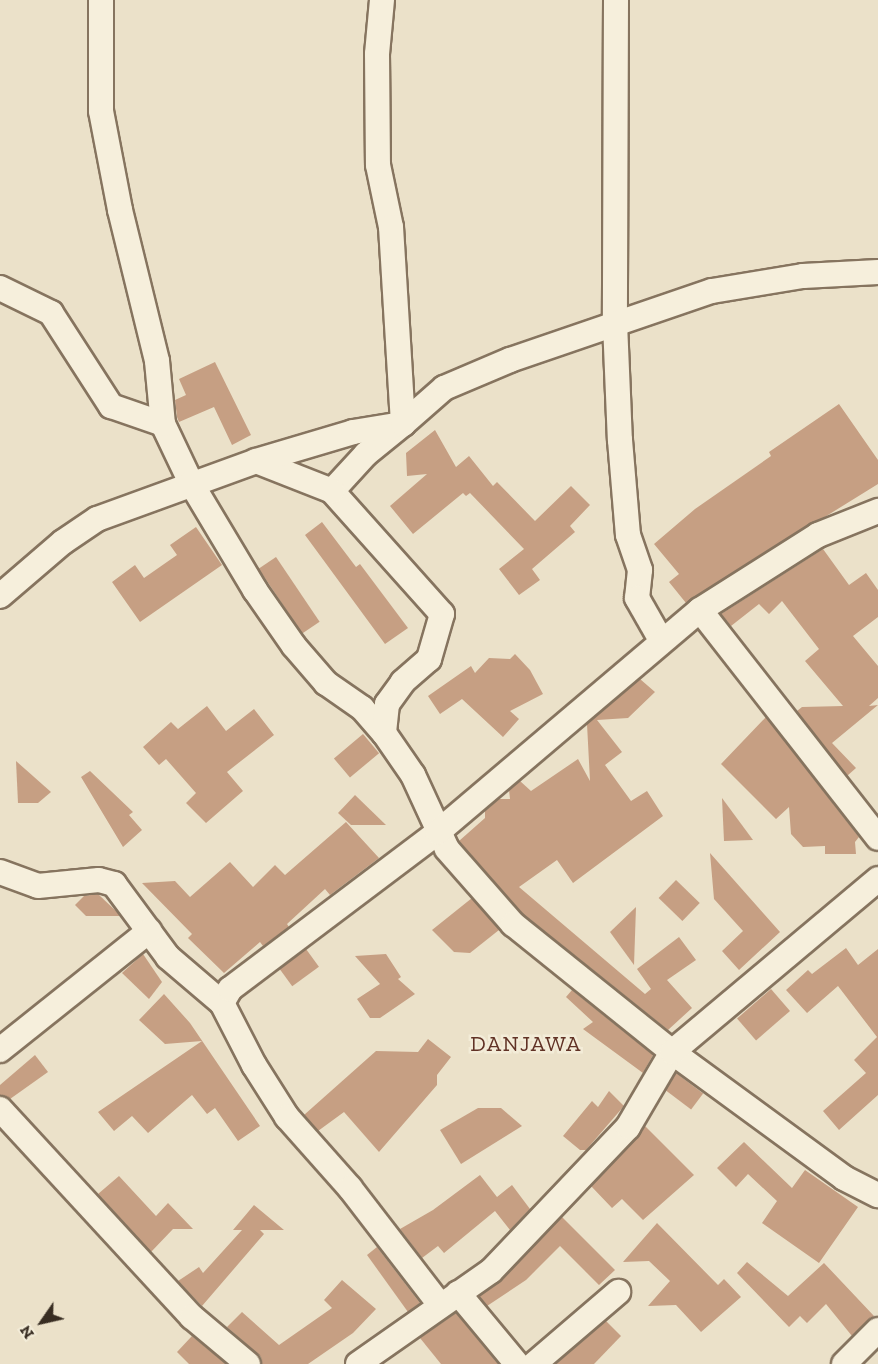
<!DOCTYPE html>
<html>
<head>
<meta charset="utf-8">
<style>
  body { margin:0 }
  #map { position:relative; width:878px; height:1364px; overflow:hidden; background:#ebe1c9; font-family:"Zilla Slab",serif }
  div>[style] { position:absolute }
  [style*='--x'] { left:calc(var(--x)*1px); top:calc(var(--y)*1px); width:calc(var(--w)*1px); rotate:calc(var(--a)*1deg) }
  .building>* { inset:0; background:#c69f83; transform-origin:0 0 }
  .roads { filter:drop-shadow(2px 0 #86745f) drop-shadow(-2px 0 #86745f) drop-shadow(0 2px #86745f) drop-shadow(0 -2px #86745f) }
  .minor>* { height:24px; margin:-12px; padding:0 12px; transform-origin:12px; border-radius:12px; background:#f6efdc }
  span { translate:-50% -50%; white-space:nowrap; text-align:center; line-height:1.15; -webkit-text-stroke:5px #f3ecd8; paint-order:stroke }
  .quarter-label { font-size:22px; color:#613225; letter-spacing:1.5px }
  .north { position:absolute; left:12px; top:1292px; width:60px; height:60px; -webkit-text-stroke:4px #f3ecd8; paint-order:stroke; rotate:236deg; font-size:16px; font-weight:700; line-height:24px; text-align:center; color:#382d22 }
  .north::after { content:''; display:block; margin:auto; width:21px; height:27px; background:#382d22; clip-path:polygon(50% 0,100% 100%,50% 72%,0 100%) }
</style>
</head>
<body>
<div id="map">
  <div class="building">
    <div style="clip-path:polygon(215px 362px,251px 435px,232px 445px,214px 407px,179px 422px,177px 417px,175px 400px,186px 395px,179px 379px)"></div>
    <div style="clip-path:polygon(839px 404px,878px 460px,878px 484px,686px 603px,669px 582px,679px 574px,654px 544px,695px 509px,771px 456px,769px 452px)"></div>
    <div style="clip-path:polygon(435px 430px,456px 467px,469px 456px,493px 486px,497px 482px,535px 521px,571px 486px,590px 505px,570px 526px,575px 532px,532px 569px,540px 580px,519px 595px,499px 569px,524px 549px,470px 493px,466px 496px,463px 493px,413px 534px,390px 506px,427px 474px,407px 476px,406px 453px)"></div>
    <div style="clip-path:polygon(322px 522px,356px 567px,360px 564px,408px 628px,385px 644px,305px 535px)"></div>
    <div style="clip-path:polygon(196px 527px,222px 565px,140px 622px,112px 582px,135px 565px,144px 578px,177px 555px,170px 545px)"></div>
    <div style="clip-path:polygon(823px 549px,849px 585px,866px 573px,878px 590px,878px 617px,853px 636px,878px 666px,878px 698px,869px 706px,878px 705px,832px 743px,856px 768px,847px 776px,797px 711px,802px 707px,843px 706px,805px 661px,819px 649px,782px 601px,769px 614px,759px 604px,731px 626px,721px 614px)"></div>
    <div style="left:276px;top:557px;width:78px;height:21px;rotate:56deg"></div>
    <div style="clip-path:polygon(515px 654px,530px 670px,543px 694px,510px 711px,519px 719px,503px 737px,462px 699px,440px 714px,428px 696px,471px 666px,475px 673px,489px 658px,510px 659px)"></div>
    <div style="clip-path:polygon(640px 679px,655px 692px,628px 718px,597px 720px,622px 752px,605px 765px,631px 801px,647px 791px,663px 816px,573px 883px,557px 860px,519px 887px,645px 994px,651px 989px,637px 969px,679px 937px,696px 960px,667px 980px,692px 1008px,668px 1030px,523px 914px,459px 841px,485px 818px,485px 811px,499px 799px,510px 799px,509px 790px,520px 781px,531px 791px,578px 759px,590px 781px,587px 724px)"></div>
    <div style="clip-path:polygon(207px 706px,226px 731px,254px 709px,274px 735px,227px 772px,243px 791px,206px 823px,186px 803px,196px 793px,166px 759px,159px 765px,143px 747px,171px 722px,178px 729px)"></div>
    <div style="clip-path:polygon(766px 717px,859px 837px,855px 842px,856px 854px,825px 854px,825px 846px,803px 847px,791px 834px,789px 807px,776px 819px,721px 764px)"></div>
    <div style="left:363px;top:734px;width:25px;height:38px;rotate:50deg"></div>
    <div style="clip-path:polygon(16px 761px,51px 792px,38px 803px,18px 803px)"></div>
    <div style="clip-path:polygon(90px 771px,133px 812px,129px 815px,142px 830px,123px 847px,81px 777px)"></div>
    <div style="clip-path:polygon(355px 795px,386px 825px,351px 825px,338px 813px)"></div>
    <div style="clip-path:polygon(722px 798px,753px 840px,724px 841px)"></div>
    <div style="clip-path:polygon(346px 822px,379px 858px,330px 895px,325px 889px,287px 924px,289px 927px,263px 946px,260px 942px,224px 973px,188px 938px,192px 934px,142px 883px,175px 881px,190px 897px,230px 862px,253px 887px,275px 865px,285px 875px)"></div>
    <div style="clip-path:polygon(710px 853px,780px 932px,739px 970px,722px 951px,743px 931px,714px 899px)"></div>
    <div style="left:676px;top:880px;width:33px;height:25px;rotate:44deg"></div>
    <div style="clip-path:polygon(98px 894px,117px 912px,120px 916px,86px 916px,75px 905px,84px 896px)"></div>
    <div style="clip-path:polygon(472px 898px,499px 930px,470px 953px,454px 952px,432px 930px)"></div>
    <div style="clip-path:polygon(636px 907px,634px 965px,610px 932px)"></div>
    <div style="clip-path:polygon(846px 948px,858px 965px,878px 949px,878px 1095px,839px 1130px,823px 1111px,866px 1073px,854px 1060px,877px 1037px,838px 986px,807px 1013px,786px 990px,808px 970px,812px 974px)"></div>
    <div style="left:306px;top:949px;width:22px;height:33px;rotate:54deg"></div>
    <div style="clip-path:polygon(143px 954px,162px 982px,149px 999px,122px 973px)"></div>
    <div style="clip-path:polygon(386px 954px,401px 977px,398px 979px,415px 994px,380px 1018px,370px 1018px,357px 999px,380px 984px,355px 956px)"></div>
    <div style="left:771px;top:989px;width:29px;height:45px;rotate:49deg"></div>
    <div style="clip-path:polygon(572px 990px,653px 1055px,643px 1073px,583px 1029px,593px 1022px,566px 997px)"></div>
    <div style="clip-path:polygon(164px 994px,190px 1023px,260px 1126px,238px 1141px,215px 1108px,207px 1114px,192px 1095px,148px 1133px,132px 1116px,114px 1131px,98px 1112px,202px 1041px,165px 1044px,139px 1020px)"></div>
    <div style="clip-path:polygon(428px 1039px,451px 1057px,437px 1075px,437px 1085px,379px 1152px,344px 1112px,318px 1131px,304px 1115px,376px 1051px,418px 1052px)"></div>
    <div style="clip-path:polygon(35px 1055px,48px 1072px,10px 1099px,0 1095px,0 1085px)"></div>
    <div style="left:676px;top:1073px;width:34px;height:20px;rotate:37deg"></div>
    <div style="clip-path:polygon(609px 1091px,624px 1106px,586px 1150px,580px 1150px,563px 1136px,592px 1101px,598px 1107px)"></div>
    <div style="clip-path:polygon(478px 1108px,501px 1108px,522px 1126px,461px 1164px,440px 1130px)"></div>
    <div style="clip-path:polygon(645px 1126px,694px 1175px,643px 1220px,622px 1199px,612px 1208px,591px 1186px)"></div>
    <div style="clip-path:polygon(744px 1142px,792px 1188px,805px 1170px,858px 1207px,819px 1263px,762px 1223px,777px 1201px,748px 1174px,736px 1187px,717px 1168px)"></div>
    <div style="clip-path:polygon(480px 1175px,497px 1197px,512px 1185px,530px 1209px,510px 1230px,495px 1211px,444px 1253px,438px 1246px,422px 1258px,400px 1229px,433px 1210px)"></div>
    <div style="clip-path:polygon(119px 1176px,156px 1216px,168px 1203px,193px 1229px,173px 1229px,151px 1252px,98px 1194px)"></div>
    <div style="clip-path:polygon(254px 1205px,284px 1230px,260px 1230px,264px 1234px,202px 1306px,178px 1281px,199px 1267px,203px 1273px,242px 1230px,233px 1230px)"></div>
    <div style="clip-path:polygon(562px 1217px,615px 1270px,599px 1285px,560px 1246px,526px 1280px,487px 1306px,479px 1296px,501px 1281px)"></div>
    <div style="clip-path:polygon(657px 1223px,718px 1285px,724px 1279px,741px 1297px,701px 1332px,676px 1305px,648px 1306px,670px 1281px,649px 1261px,623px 1262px)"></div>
    <div style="clip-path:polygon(377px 1247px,420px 1303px,408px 1312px,367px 1255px)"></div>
    <div style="clip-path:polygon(747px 1262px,788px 1296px,824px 1263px,874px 1316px,852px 1336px,826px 1304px,807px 1323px,800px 1316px,789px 1327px,737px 1273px)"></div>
    <div style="clip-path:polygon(342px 1280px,376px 1309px,353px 1333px,308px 1364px,262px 1364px,261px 1357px,227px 1327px,242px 1312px,279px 1345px,332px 1308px,324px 1300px)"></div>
    <div style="clip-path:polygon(456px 1313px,498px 1364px,441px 1364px,420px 1338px)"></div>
    <div style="clip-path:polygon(606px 1321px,621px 1336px,594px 1364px,556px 1364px)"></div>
    <div style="clip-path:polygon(192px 1336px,226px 1364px,189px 1364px,177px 1352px)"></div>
  </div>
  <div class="roads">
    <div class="minor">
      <div style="--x:101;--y:0;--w:111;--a:90"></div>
      <div style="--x:101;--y:111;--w:101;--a:79.1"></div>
      <div style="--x:120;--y:210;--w:155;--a:76.2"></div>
      <div style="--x:157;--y:361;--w:63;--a:84.6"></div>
      <div style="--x:163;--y:424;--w:65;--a:64.6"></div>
      <div style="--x:191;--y:483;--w:125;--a:59.1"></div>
      <div style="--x:255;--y:590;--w:68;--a:55.1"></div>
      <div style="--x:294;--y:646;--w:49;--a:49.1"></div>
      <div style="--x:326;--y:683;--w:44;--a:34.8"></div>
      <div style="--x:362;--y:708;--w:33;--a:49"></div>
      <div style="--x:382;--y:0;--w:54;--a:95.3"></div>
      <div style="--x:377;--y:54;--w:111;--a:89.5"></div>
      <div style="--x:378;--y:165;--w:63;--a:78.2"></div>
      <div style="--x:391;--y:227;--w:197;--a:86.5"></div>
      <div style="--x:403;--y:424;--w:48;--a:141"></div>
      <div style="--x:366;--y:454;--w:50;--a:132.6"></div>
      <div style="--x:332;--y:491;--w:165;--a:48.2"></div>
      <div style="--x:442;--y:614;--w:47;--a:106.1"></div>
      <div style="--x:429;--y:659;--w:35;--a:139"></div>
      <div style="--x:403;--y:682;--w:27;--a:126"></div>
      <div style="--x:387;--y:704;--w:29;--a:96"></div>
      <div style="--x:384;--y:733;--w:51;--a:55.4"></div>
      <div style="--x:413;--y:775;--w:81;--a:65.3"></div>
      <div style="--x:447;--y:849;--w:100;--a:48.7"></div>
      <div style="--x:513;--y:924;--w:204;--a:38.8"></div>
      <div style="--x:672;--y:1052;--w:213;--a:36.2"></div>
      <div style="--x:844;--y:1178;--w:38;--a:27"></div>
      <div style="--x:616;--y:0;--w:323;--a:90.2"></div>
      <div style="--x:615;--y:323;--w:117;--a:87.6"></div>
      <div style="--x:620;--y:440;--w:95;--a:85.2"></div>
      <div style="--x:628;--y:535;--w:37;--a:71"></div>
      <div style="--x:640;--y:570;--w:28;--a:96"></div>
      <div style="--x:637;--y:598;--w:48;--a:60.3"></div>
      <div style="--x:0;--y:288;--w:57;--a:26.1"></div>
      <div style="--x:51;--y:313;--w:111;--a:57.2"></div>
      <div style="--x:111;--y:406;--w:55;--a:19.1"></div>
      <div style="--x:256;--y:461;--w:82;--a:21.5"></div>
      <div style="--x:0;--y:596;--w:83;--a:-40.6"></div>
      <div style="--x:63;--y:542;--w:41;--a:-34.1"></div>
      <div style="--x:97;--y:519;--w:169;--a:-20"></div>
      <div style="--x:256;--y:461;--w:101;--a:-16.6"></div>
      <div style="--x:353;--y:432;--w:51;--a:-9.1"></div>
      <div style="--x:403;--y:424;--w:55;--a:-41.3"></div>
      <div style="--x:444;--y:388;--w:72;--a:-23"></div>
      <div style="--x:510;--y:360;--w:213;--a:-18.9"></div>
      <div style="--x:712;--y:291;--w:92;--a:-9.4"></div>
      <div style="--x:803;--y:276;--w:75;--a:-3.1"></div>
      <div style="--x:700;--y:610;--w:289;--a:52"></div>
      <div style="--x:0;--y:872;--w:40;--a:20.2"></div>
      <div style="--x:38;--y:886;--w:61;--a:-5.6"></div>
      <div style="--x:99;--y:880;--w:16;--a:15"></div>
      <div style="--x:114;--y:884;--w:91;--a:53.5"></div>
      <div style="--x:168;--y:957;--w:71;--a:40.4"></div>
      <div style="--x:222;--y:1003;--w:70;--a:62.7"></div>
      <div style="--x:254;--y:1065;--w:62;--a:57.6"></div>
      <div style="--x:287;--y:1117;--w:95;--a:48.4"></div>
      <div style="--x:350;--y:1188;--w:148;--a:52.4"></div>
      <div style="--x:222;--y:1003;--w:16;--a:-60"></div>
      <div style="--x:230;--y:989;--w:261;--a:-37"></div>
      <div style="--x:438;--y:832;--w:343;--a:-40.3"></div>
      <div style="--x:700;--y:610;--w:140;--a:-32.4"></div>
      <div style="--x:818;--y:535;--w:65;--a:-21.8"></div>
      <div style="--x:0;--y:1050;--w:191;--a:-38.6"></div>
      <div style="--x:0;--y:1109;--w:283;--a:47.3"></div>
      <div style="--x:192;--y:1317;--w:73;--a:40"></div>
      <div style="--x:458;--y:1293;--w:92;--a:50.3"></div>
      <div style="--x:358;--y:1364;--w:162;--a:-35"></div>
      <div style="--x:491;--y:1271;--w:199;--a:-46.4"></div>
      <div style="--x:628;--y:1127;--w:87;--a:-59.6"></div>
      <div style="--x:672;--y:1052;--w:269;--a:-40"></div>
      <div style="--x:534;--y:1364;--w:111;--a:-40.6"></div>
      <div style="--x:844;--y:1364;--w:48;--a:-45"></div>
    </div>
  </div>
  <div class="quarter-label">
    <span style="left:526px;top:1044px">DANJAWA</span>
  </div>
  <div class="north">N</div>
</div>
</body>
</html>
